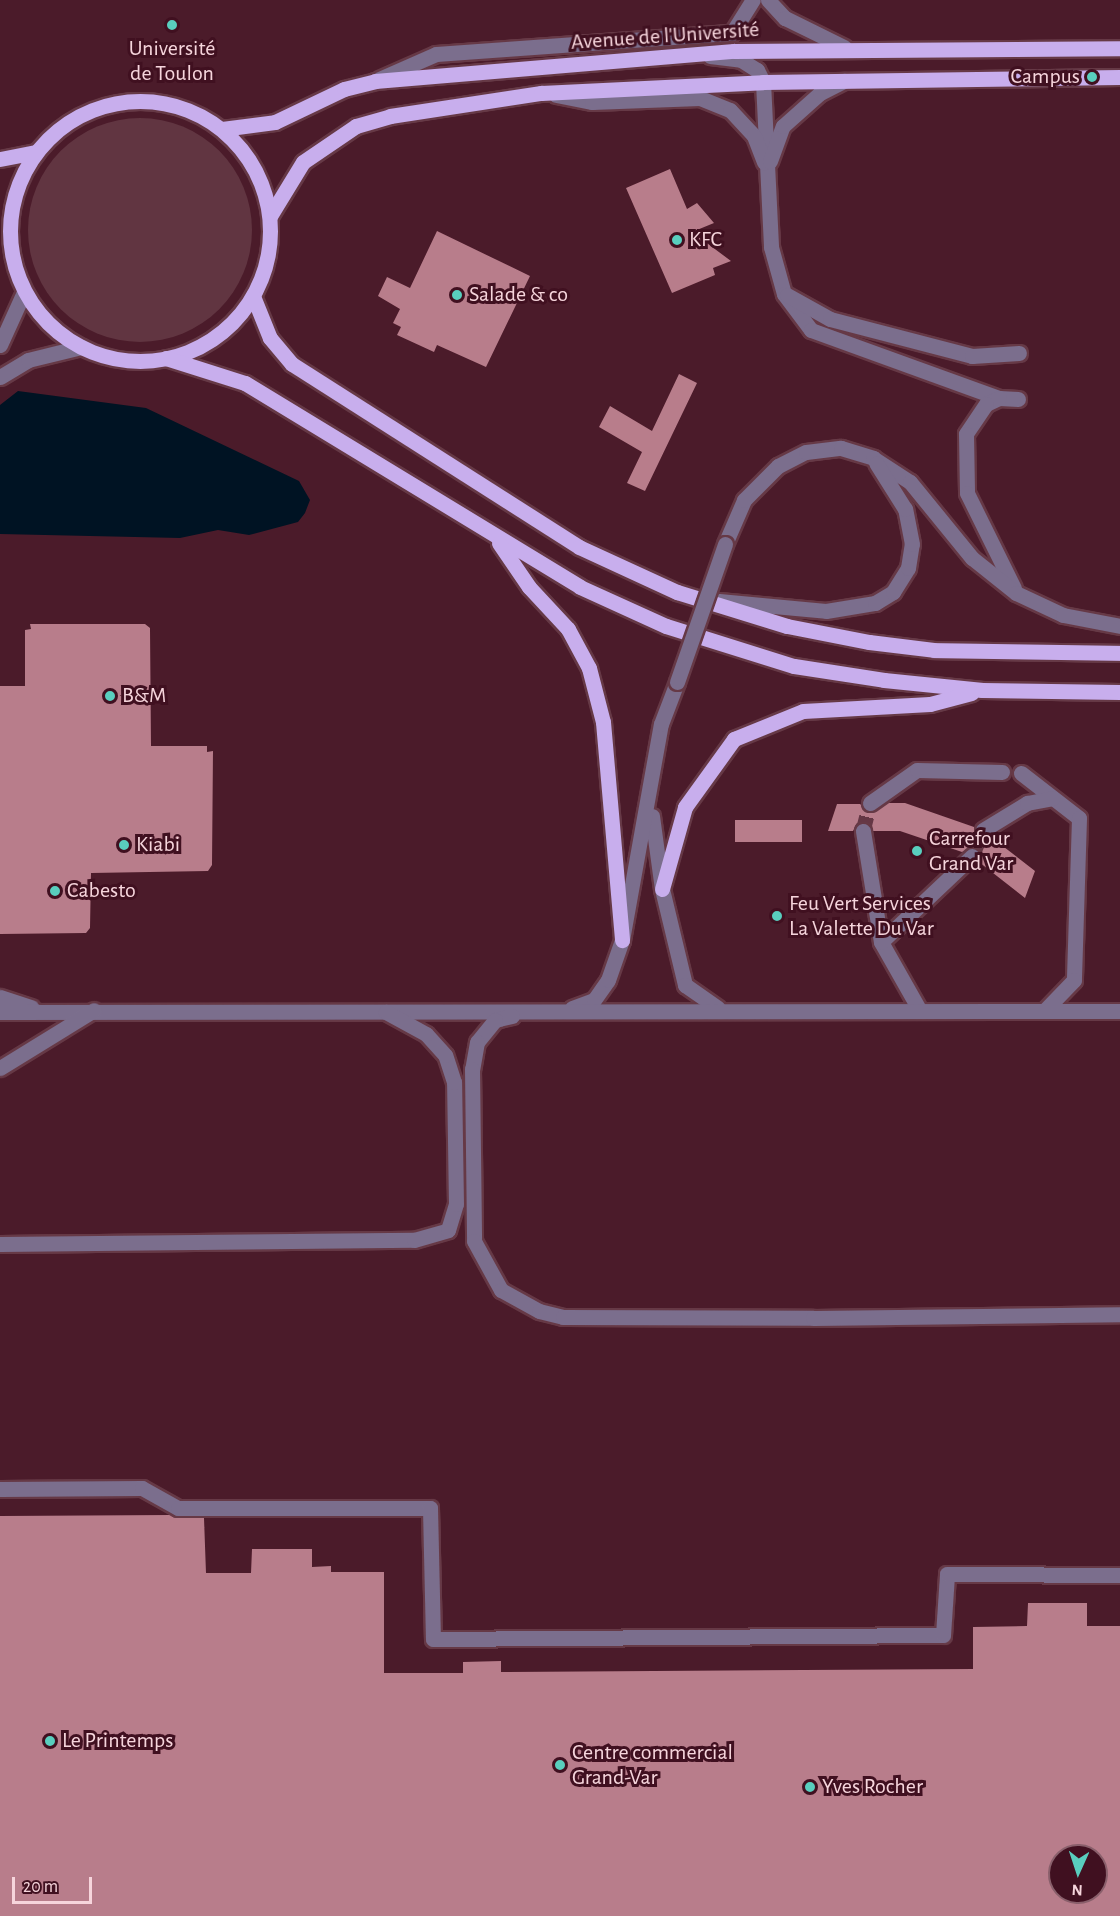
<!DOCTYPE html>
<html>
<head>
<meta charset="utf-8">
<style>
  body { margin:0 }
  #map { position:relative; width:1120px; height:1916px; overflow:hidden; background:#4b1b2a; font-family:"Alegreya Sans",sans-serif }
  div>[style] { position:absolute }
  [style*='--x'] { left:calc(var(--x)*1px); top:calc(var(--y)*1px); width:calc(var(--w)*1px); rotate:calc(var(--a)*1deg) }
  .green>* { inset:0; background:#613541 }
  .round { border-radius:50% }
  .water>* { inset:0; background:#001323 }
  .building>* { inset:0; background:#b87d8b; transform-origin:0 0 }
  .minor-tunnel>* { height:15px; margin-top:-7.5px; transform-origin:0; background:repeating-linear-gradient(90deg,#653745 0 15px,transparent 0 23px) }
  .roads { filter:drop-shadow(2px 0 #663946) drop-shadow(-2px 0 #663946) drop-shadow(0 2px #663946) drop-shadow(0 -2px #663946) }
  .minor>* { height:15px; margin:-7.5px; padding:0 7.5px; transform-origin:7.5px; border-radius:7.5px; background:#7b6e8d }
  .major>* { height:15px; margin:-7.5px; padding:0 7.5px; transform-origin:7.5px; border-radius:7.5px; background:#c8aeed }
  .major>.ring { margin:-7.5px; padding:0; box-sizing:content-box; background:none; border:15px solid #c8aeed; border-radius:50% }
  .bridges { filter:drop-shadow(2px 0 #663946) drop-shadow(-2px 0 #663946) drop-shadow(0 2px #663946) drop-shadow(0 -2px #663946) }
  .minor-bridge>* { height:15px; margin:-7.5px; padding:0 7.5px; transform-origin:7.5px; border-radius:7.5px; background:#7b6e8d }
  .dots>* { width:16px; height:16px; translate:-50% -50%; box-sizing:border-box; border:3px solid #401020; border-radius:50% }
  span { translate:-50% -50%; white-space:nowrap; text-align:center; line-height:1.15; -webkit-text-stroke:6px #401020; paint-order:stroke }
  .street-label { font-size:22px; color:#f6d5dc }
  .poi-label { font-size:22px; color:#f6d5dc }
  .right { translate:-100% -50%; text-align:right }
  .left { translate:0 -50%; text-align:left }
  .north { position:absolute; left:1048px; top:1844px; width:60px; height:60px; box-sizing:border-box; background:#401020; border:2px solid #895f6b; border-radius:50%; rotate:183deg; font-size:16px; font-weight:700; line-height:24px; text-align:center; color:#f6d5dc }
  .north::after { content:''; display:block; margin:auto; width:21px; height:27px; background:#59cebe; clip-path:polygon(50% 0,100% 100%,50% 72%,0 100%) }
  .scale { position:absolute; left:12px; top:1877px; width:80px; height:27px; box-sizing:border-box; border:3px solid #f6d5dc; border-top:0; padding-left:8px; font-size:18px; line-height:21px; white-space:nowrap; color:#f6d5dc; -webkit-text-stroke:4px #401020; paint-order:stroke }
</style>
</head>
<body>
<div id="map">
  <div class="green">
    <div class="round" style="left:28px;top:118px;width:224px;height:224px"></div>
  </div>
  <div class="water">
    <div style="clip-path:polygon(18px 391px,146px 408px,299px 481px,310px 500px,305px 513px,298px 522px,249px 535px,218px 530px,180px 538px,0 534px,0 405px)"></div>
  </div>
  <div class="building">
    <div style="clip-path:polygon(670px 169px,687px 209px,697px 203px,714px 223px,692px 232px,731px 261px,713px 268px,715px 275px,672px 293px,626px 188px)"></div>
    <div style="clip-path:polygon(437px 231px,530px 276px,486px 367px,437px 345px,434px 352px,397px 335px,401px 327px,393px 323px,400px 309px,378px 296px,387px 277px,410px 288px)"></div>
    <div style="clip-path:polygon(679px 374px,697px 383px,645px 491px,627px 483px,642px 452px,599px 427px,610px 406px,652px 431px)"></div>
    <div style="clip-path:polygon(30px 624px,145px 624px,150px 628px,151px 746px,207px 746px,207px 752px,213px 751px,212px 865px,208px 871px,91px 873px,90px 928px,86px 933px,0 934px,0 686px,25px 686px,25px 630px,31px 629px)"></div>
    <div style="clip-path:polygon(887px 803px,905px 803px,974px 827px,979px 839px,991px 837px,1035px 871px,1025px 898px,979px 862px,981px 853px,975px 847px,962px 852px,900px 831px,873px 831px,866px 822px,857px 823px,853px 831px,828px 831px,837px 804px,860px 804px,870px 813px)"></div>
    <div style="left:735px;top:820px;width:67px;height:22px"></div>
    <div style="clip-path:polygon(evenodd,171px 1515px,204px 1518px,206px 1573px,251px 1573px,252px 1549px,312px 1549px,312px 1567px,331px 1566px,331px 1572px,384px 1572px,384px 1673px,463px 1673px,463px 1662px,501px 1661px,501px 1672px,973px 1669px,973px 1627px,1027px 1626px,1028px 1603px,1087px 1603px,1087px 1626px,1120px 1626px,1120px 1916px,0 1916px,0 1516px,171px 1515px,1060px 1856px,1096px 1856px,1096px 1892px,1060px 1892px,1060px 1856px)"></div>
  </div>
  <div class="minor-tunnel">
    <div style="--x:863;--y:831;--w:29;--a:-76"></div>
    <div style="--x:972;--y:856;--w:28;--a:-67"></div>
  </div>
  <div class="roads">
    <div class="minor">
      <div style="--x:768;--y:0;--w:25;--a:47"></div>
      <div style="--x:785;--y:18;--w:66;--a:26.2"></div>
      <div style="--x:710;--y:56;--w:31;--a:7"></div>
      <div style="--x:741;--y:60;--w:19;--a:32"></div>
      <div style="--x:757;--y:70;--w:13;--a:63"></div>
      <div style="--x:763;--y:82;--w:165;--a:87.2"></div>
      <div style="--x:771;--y:247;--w:49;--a:74.5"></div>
      <div style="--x:784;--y:294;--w:45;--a:53.1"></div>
      <div style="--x:811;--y:330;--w:200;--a:19.9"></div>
      <div style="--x:999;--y:398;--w:19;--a:3"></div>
      <div style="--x:379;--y:79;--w:62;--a:-23.7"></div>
      <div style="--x:436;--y:54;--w:297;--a:-4.1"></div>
      <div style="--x:732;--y:33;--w:39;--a:-58"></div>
      <div style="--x:556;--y:95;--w:37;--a:11"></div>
      <div style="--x:592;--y:102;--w:108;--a:-2.1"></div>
      <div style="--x:700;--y:98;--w:32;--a:22"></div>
      <div style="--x:730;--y:110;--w:35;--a:47"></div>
      <div style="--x:754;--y:136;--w:28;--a:69"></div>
      <div style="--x:770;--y:161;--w:37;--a:-70"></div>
      <div style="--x:783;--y:126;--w:50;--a:-41.7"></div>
      <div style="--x:820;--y:93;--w:27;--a:-27"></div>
      <div style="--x:787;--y:295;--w:49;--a:29.2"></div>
      <div style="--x:830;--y:319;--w:147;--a:14.6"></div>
      <div style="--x:972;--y:356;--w:47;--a:-3.7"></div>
      <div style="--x:0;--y:345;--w:58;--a:-65.6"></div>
      <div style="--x:0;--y:377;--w:33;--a:-31"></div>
      <div style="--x:28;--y:360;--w:55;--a:-13.8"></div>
      <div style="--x:999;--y:398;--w:14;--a:155"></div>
      <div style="--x:986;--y:404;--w:36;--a:124"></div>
      <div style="--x:966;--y:434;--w:59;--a:89"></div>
      <div style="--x:967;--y:493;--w:106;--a:63.7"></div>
      <div style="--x:725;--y:544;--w:48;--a:-66.6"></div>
      <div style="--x:744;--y:500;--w:48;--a:-45"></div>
      <div style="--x:778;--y:466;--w:31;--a:-27"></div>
      <div style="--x:806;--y:452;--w:35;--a:-7"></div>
      <div style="--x:841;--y:448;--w:34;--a:17"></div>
      <div style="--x:873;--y:458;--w:44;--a:33"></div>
      <div style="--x:910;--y:482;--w:98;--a:50.8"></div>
      <div style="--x:972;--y:558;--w:56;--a:38.5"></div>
      <div style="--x:1016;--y:593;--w:52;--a:25.1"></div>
      <div style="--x:1063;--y:615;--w:58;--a:10.9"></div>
      <div style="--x:719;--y:601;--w:107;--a:5.3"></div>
      <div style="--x:826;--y:611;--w:50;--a:-9.3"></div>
      <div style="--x:875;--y:603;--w:21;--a:-31"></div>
      <div style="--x:893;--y:592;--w:28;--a:-58"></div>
      <div style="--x:908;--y:568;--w:24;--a:-81"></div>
      <div style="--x:912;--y:544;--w:36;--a:-101"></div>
      <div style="--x:905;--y:509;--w:54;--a:-122.2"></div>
      <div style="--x:1021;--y:773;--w:73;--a:37.8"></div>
      <div style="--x:1079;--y:818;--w:162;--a:91.8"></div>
      <div style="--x:1074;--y:980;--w:42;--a:134"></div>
      <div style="--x:870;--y:803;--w:57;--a:-35.1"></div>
      <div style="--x:917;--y:770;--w:85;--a:1.3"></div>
      <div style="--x:652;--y:816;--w:74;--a:82.2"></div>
      <div style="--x:662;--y:889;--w:99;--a:76.5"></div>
      <div style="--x:685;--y:985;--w:40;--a:34.9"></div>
      <div style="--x:983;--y:830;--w:52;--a:-31.5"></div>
      <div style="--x:1027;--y:803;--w:26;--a:-11"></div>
      <div style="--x:863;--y:831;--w:112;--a:80.8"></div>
      <div style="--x:881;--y:942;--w:79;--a:60.5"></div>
      <div style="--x:881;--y:942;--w:125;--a:-43.4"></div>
      <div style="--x:0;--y:997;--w:33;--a:18"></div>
      <div style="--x:572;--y:1008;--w:23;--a:-20"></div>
      <div style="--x:594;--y:1000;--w:24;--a:-55"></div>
      <div style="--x:608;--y:980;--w:42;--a:-70.7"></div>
      <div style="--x:622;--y:940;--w:219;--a:-79.8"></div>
      <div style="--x:661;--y:724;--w:45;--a:-69.1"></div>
      <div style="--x:0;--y:1012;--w:1120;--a:-0.05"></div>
      <div style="--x:512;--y:1016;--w:17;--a:167"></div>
      <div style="--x:495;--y:1020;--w:28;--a:129"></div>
      <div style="--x:477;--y:1042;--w:27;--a:100"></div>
      <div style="--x:472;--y:1069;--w:172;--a:89.3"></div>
      <div style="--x:474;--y:1241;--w:56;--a:61.1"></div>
      <div style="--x:501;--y:1290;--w:43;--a:28.9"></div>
      <div style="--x:539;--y:1311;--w:25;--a:14"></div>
      <div style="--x:563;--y:1317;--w:250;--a:0.2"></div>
      <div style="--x:813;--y:1318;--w:307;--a:-0.7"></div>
      <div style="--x:0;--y:1068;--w:110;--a:-31.7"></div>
      <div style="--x:0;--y:1244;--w:414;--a:-0.6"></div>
      <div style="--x:414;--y:1240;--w:35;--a:-16"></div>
      <div style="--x:448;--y:1230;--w:27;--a:-73"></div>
      <div style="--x:456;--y:1204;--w:122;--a:-90.9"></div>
      <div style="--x:454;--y:1082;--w:28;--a:-108"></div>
      <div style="--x:445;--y:1055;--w:28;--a:-132"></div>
      <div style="--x:426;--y:1034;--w:46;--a:-151.2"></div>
      <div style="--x:0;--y:1489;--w:142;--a:-0.4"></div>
      <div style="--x:142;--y:1488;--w:41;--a:29.1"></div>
      <div style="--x:178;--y:1508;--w:252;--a:0"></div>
      <div style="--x:430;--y:1508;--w:131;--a:88.7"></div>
      <div style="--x:433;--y:1639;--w:510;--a:-0.45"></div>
      <div style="--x:943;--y:1635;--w:61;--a:-86.2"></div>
      <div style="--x:947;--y:1574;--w:173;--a:0.3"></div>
    </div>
    <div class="major">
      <div class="ring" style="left:10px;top:101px;width:245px;height:245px"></div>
      <div style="--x:222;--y:129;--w:53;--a:-7.5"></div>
      <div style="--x:275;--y:122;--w:76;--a:-25.6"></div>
      <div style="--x:344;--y:89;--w:32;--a:-14"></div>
      <div style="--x:375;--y:81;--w:360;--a:-4.8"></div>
      <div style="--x:734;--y:51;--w:386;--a:-0.4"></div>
      <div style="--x:0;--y:159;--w:36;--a:-11"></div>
      <div style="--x:270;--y:216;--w:63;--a:-58.6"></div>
      <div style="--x:303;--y:162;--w:64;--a:-34.2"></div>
      <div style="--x:356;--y:126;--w:35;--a:-16"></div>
      <div style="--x:390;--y:116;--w:153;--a:-8.7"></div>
      <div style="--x:541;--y:93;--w:222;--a:-2.8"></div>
      <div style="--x:763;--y:82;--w:357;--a:-0.8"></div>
      <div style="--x:253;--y:296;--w:45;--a:68"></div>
      <div style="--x:270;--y:338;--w:34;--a:50"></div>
      <div style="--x:292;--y:364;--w:340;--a:32.5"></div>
      <div style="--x:579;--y:547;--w:108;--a:24.7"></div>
      <div style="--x:677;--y:592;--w:115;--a:17.2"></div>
      <div style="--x:787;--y:626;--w:84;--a:11"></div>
      <div style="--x:869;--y:642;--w:65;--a:7"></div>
      <div style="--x:934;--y:650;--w:186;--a:0.9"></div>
      <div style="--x:166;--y:358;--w:83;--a:17.6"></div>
      <div style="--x:245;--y:383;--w:392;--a:31.3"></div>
      <div style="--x:580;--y:587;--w:94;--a:24.4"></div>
      <div style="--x:666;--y:626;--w:134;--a:17.4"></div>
      <div style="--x:794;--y:666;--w:91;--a:8.8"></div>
      <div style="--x:884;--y:680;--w:99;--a:5.8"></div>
      <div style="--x:982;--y:690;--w:138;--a:0.8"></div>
      <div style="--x:499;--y:543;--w:53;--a:55.7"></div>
      <div style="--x:529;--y:587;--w:57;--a:47.1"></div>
      <div style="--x:568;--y:629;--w:44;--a:61.7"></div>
      <div style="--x:589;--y:668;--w:56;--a:75.5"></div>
      <div style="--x:603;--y:722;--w:219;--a:85"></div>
      <div style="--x:662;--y:889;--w:85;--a:-74.3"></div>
      <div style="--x:685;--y:807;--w:84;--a:-54.2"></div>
      <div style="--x:734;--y:739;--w:74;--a:-22.1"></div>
      <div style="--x:803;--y:711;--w:127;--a:-3.2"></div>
      <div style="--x:930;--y:704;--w:43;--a:-14.7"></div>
    </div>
  </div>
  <div class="bridges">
    <div class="minor-bridge">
      <div style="--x:677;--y:682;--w:146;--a:-70.8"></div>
    </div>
  </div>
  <div class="dots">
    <div style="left:172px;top:25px;background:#59cebe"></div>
    <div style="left:1092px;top:77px;background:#59cebe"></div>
    <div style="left:677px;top:240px;background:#59cebe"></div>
    <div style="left:457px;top:295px;background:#59cebe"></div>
    <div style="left:110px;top:696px;background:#59cebe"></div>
    <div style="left:124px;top:845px;background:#59cebe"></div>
    <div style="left:917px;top:851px;background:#59cebe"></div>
    <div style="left:55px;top:891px;background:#59cebe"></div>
    <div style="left:777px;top:916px;background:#59cebe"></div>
    <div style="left:50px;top:1741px;background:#59cebe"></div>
    <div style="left:560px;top:1765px;background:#59cebe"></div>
    <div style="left:810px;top:1787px;background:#59cebe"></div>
  </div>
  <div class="street-label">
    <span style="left:665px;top:36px;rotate:-4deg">Avenue de l'Université</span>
  </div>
  <div class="poi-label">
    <span style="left:172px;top:61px">Université<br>de Toulon</span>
    <span class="right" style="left:1080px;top:77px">Campus</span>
    <span class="left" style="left:689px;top:240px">KFC</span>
    <span class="left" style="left:469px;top:295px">Salade &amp; co</span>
    <span class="left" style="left:122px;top:696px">B&amp;M</span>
    <span class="left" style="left:929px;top:851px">Carrefour<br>Grand Var</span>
    <span class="left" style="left:136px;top:845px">Kiabi</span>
    <span class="left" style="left:67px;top:891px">Cabesto</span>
    <span class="left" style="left:789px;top:916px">Feu Vert Services<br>La Valette Du Var</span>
    <span class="left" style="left:62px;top:1741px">Le Printemps</span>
    <span class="left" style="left:572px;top:1765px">Centre commercial<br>Grand-Var</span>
    <span class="left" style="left:822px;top:1787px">Yves Rocher</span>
  </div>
  <div class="north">N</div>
  <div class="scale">20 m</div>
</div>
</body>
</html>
